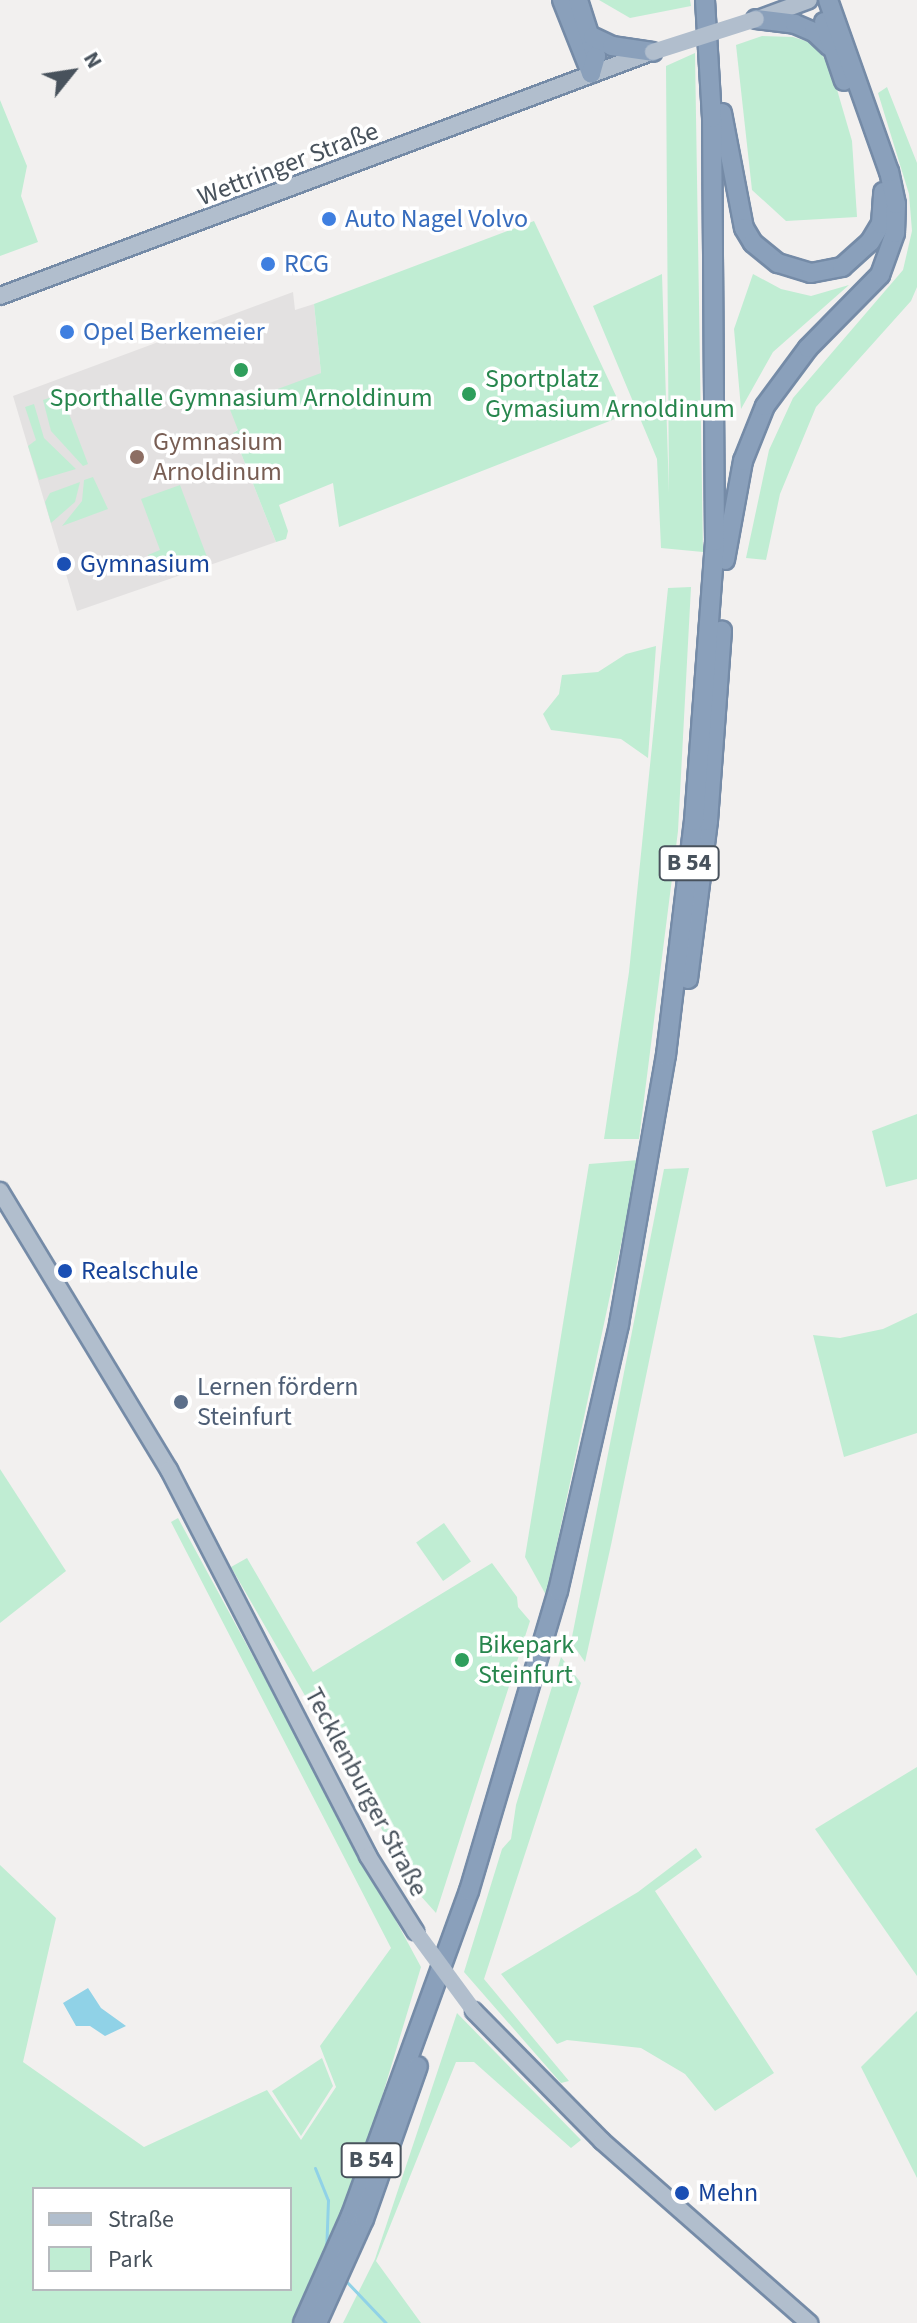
<!DOCTYPE html>
<html>
<head>
<meta charset="utf-8">
<style>
  body { margin:0 }
  #map { position:relative; width:917px; height:2323px; overflow:hidden; background:#f2f0ef; font-family:"Source Sans 3",sans-serif }
  div>[style] { position:absolute }
  [style*='--x'] { left:calc(var(--x)*1px); top:calc(var(--y)*1px); width:calc(var(--w)*1px); rotate:calc(var(--a)*1deg) }
  .education>* { inset:0; background:#e3e1e1 }
  .green>* { inset:0; background:#c0edd3; transform-origin:0 0 }
  .water>* { inset:0; background:#90d2e7 }
  .stream>* { height:3px; margin:-1.5px; padding:0 1.5px; transform-origin:1.5px; border-radius:1.5px; background:#90d2e7 }
  .roads { filter:drop-shadow(2px 0 #758ba7) drop-shadow(-2px 0 #758ba7) drop-shadow(0 2px #758ba7) drop-shadow(0 -2px #758ba7) }
  .major>* { height:16px; margin:-8px; padding:0 8px; transform-origin:8px; border-radius:8px; background:#b1becd }
  .highway>* { height:18px; margin:-9px; padding:0 9px; transform-origin:9px; border-radius:9px; background:#8aa0bb }
  .major-bridge>* { height:16px; margin:-8px; padding:0 8px; transform-origin:8px; border-radius:8px; background:#b1becd }
  .dots>* { width:22px; height:22px; translate:-50% -50%; box-sizing:border-box; border:4px solid #fff; border-radius:50% }
  span { translate:-50% -50%; white-space:nowrap; text-align:center; line-height:1.15; -webkit-text-stroke:7px #fff; paint-order:stroke }
  .shield-label span { padding:2px 6px; background:#fff; border:2px solid; border-radius:6px; -webkit-text-stroke-width:0 }
  .shield-label { font-size:24px; color:#48525c; font-weight:700 }
  .street-label { font-size:26px; color:#48525c }
  .shop-label { font-size:26px; color:#366cbe }
  .left { translate:0 -50%; text-align:left }
  .leisure-label { font-size:26px; color:#27864d }
  .education-label { font-size:26px; color:#785e54 }
  .transit-label { font-size:26px; color:#164399 }
  .service-label { font-size:26px; color:#4e5e75 }
  .legend { position:absolute; left:32px; top:2187px; width:260px; height:104px; box-sizing:border-box; background:#fff; border:2px solid #b6babe; margin:0; padding:10px 14px; list-style:none; font-size:24px; color:#48525c }
  .legend li { display:flex; align-items:center; gap:16px; height:40px }
  .legend b { width:40px; border:2px solid #b6babe }
  .north { position:absolute; left:32px; top:32px; width:80px; height:80px; -webkit-text-stroke:6px #fff; paint-order:stroke; rotate:60deg; font-size:22px; font-weight:700; line-height:32px; text-align:center; color:#48525c }
  .north::after { content:''; display:block; margin:auto; width:28px; height:36px; background:#48525c; clip-path:polygon(50% 0,100% 100%,50% 72%,0 100%) }
</style>
</head>
<body>
<div id="map">
  <div class="education">
    <div style="clip-path:polygon(293px 292px,295px 310px,314px 304px,321px 373px,233px 433px,276px 542px,77px 611px,13px 396px)"></div>
  </div>
  <div class="green">
    <div style="clip-path:polygon(599px 0,690px 0,691px 6px,630px 18px)"></div>
    <div style="clip-path:polygon(762px 36px,793px 37px,815px 44px,831px 69px,852px 141px,857px 217px,786px 221px,752px 190px,736px 45px)"></div>
    <div style="clip-path:polygon(695px 53px,703px 552px,661px 548px,657px 459px,593px 306px,662px 274px,669px 493px,666px 66px)"></div>
    <div style="clip-path:polygon(887px 87px,917px 163px,917px 287px,911px 301px,816px 407px,780px 494px,766px 560px,746px 558px,769px 450px,793px 398px,903px 270px,912px 231px,909px 194px,878px 93px)"></div>
    <div style="clip-path:polygon(0 100px,27px 166px,21px 196px,38px 242px,0 256px)"></div>
    <div style="clip-path:polygon(534px 221px,625px 415px,339px 527px,333px 483px,279px 505px,288px 531px,286px 539px,276px 542px,233px 433px,238px 430px,229px 407px,321px 373px,314px 304px)"></div>
    <div style="clip-path:polygon(753px 274px,781px 289px,811px 296px,849px 285px,773px 352px,741px 409px,734px 329px)"></div>
    <div style="clip-path:polygon(61px 394px,65px 403px,88px 464px,83px 466px,51px 431px,43px 400px)"></div>
    <div style="clip-path:polygon(34px 404px,44px 438px,76px 469px,39px 480px,28px 446px,36px 440px,25px 407px)"></div>
    <div style="clip-path:polygon(93px 477px,108px 509px,62px 526px,82px 501px,84px 480px)"></div>
    <div style="clip-path:polygon(80px 482px,75px 502px,51px 523px,45px 502px,50px 493px)"></div>
    <div style="clip-path:polygon(180px 485px,207px 557px,155px 576px,148px 555px,160px 550px,141px 499px)"></div>
    <div style="clip-path:polygon(691px 587px,678px 831px,639px 1139px,604px 1139px,629px 972px,668px 588px)"></div>
    <div style="clip-path:polygon(656px 646px,648px 758px,621px 739px,551px 730px,543px 714px,559px 694px,562px 675px,598px 672px,626px 654px)"></div>
    <div style="clip-path:polygon(917px 1114px,917px 1179px,886px 1187px,872px 1131px)"></div>
    <div style="clip-path:polygon(639px 1160px,546px 1595px,525px 1557px,589px 1164px)"></div>
    <div style="clip-path:polygon(689px 1168px,611px 1545px,585px 1662px,571px 1642px,664px 1169px)"></div>
    <div style="clip-path:polygon(917px 1313px,917px 1433px,844px 1457px,813px 1335px,840px 1338px,883px 1329px)"></div>
    <div style="clip-path:polygon(0 1469px,66px 1571px,0 1623px)"></div>
    <div style="clip-path:polygon(evenodd,178px 1518px,421px 1967px,363px 2160px,298px 2323px,0 2323px,0 1865px,56px 1918px,23px 2062px,144px 2147px,267px 2090px,301px 2140px,336px 2087px,320px 2046px,391px 1948px,171px 1522px,178px 1518px,34px 2189px,290px 2189px,290px 2289px,34px 2289px,34px 2189px)"></div>
    <div style="left:444px;top:1523px;width:47px;height:34px;rotate:55deg"></div>
    <div style="clip-path:polygon(247px 1558px,313px 1672px,492px 1563px,517px 1597px,518px 1607px,530px 1621px,436px 1913px,419px 1894px,231px 1567px)"></div>
    <div style="clip-path:polygon(561px 1657px,581px 1683px,484px 1979px,569px 2081px,561px 2083px,464px 1972px,502px 1849px,511px 1839px,516px 1805px)"></div>
    <div style="clip-path:polygon(917px 1767px,917px 1976px,815px 1829px)"></div>
    <div style="clip-path:polygon(696px 1848px,702px 1857px,655px 1891px,774px 2073px,715px 2111px,685px 2074px,641px 2048px,567px 2040px,557px 2044px,501px 1974px,638px 1892px)"></div>
    <div style="clip-path:polygon(917px 2011px,917px 2178px,861px 2067px)"></div>
    <div style="clip-path:polygon(457px 2013px,581px 2140px,571px 2148px,474px 2062px,456px 2062px,376px 2261px,421px 2323px,343px 2323px,375px 2259px)"></div>
    <div style="clip-path:polygon(322px 2058px,333px 2086px,301px 2136px,272px 2091px)"></div>
  </div>
  <div class="water">
    <div style="clip-path:polygon(88px 1988px,101px 2008px,126px 2026px,105px 2036px,90px 2026px,76px 2026px,63px 2003px)"></div>
  </div>
  <div class="stream">
    <div style="--x:315;--y:2168;--w:35;--a:68"></div>
    <div style="--x:328;--y:2200;--w:54;--a:92.1"></div>
    <div style="--x:345;--y:2280;--w:59;--a:46.4"></div>
  </div>
  <div class="roads">
    <div class="major">
      <div style="--x:758;--y:19;--w:54;--a:-20.4"></div>
      <div style="--x:0;--y:296;--w:695;--a:-20.55"></div>
      <div style="--x:0;--y:1191;--w:326;--a:58.8"></div>
      <div style="--x:169;--y:1470;--w:434;--a:62.7"></div>
      <div style="--x:368;--y:1856;--w:89;--a:57.9"></div>
      <div style="--x:474;--y:2011;--w:182;--a:45.4"></div>
      <div style="--x:602;--y:2141;--w:276;--a:41.3"></div>
    </div>
    <div class="highway">
      <div style="--x:562;--y:0;--w:79;--a:68.3"></div>
      <div style="--x:578;--y:0;--w:59;--a:72.2"></div>
      <div style="--x:596;--y:56;--w:18;--a:106"></div>
      <div style="--x:756;--y:19;--w:39;--a:7"></div>
      <div style="--x:795;--y:24;--w:21;--a:23"></div>
      <div style="--x:814;--y:32;--w:21;--a:43"></div>
      <div style="--x:824;--y:22;--w:62;--a:71.3"></div>
      <div style="--x:593;--y:37;--w:21;--a:25"></div>
      <div style="--x:612;--y:46;--w:41;--a:8.3"></div>
      <div style="--x:722;--y:113;--w:117;--a:79.2"></div>
      <div style="--x:744;--y:228;--w:17;--a:59"></div>
      <div style="--x:753;--y:243;--w:32;--a:39"></div>
      <div style="--x:778;--y:263;--w:34;--a:17"></div>
      <div style="--x:811;--y:273;--w:32;--a:-11"></div>
      <div style="--x:842;--y:267;--w:38;--a:-42"></div>
      <div style="--x:870;--y:242;--w:21;--a:-59"></div>
      <div style="--x:881;--y:224;--w:32;--a:-86"></div>
      <div style="--x:725;--y:560;--w:101;--a:-79.7"></div>
      <div style="--x:743;--y:461;--w:59;--a:-68.2"></div>
      <div style="--x:765;--y:406;--w:72;--a:-53.4"></div>
      <div style="--x:808;--y:348;--w:103;--a:-45.4"></div>
      <div style="--x:880;--y:275;--w:45;--a:-70.3"></div>
      <div style="--x:895;--y:233;--w:29;--a:-88"></div>
      <div style="--x:896;--y:204;--w:33;--a:-102"></div>
      <div style="--x:889;--y:172;--w:182;--a:-109.5"></div>
      <div style="--x:688;--y:979;--w:159;--a:-82.8"></div>
      <div style="--x:708;--y:821;--w:191;--a:-85.8"></div>
      <div style="--x:303;--y:2323;--w:118;--a:-66"></div>
      <div style="--x:351;--y:2215;--w:345;--a:-70"></div>
      <div style="--x:469;--y:1891;--w:313;--a:-73.5"></div>
      <div style="--x:558;--y:1591;--w:274;--a:-77.1"></div>
      <div style="--x:619;--y:1324;--w:273;--a:-80.1"></div>
      <div style="--x:666;--y:1055;--w:236;--a:-83.2"></div>
      <div style="--x:694;--y:821;--w:281;--a:-85.7"></div>
      <div style="--x:715;--y:541;--w:423;--a:-90.4"></div>
      <div style="--x:712;--y:118;--w:118;--a:-93.4"></div>
      <div style="--x:317;--y:2323;--w:114;--a:-65.7"></div>
      <div style="--x:364;--y:2219;--w:162;--a:-70.6"></div>
    </div>
  </div>
  <div class="major-bridge">
    <div style="--x:653;--y:52;--w:108;--a:-17.8"></div>
    <div style="--x:415;--y:1931;--w:99;--a:53.6"></div>
  </div>
  <div class="dots">
    <div style="left:329px;top:219px;background:#3f7fe0"></div>
    <div style="left:268px;top:264px;background:#3f7fe0"></div>
    <div style="left:67px;top:332px;background:#3f7fe0"></div>
    <div style="left:241px;top:370px;background:#2e9e5b"></div>
    <div style="left:469px;top:394px;background:#2e9e5b"></div>
    <div style="left:137px;top:457px;background:#8d6e63"></div>
    <div style="left:64px;top:564px;background:#1a4fb4"></div>
    <div style="left:65px;top:1271px;background:#1a4fb4"></div>
    <div style="left:181px;top:1402px;background:#5c6f8a"></div>
    <div style="left:462px;top:1660px;background:#2e9e5b"></div>
    <div style="left:682px;top:2193px;background:#1a4fb4"></div>
  </div>
  <div class="shield-label">
    <span style="left:689px;top:863px">B 54</span>
    <span style="left:371px;top:2160px">B 54</span>
  </div>
  <div class="street-label">
    <span style="left:288px;top:164px;rotate:-21deg">Wettringer Straße</span>
    <span style="left:366px;top:1792px;rotate:62deg">Tecklenburger Straße</span>
  </div>
  <div class="shop-label">
    <span class="left" style="left:345px;top:219px">Auto Nagel Volvo</span>
    <span class="left" style="left:284px;top:264px">RCG</span>
    <span class="left" style="left:83px;top:332px">Opel Berkemeier</span>
  </div>
  <div class="leisure-label">
    <span class="left" style="left:485px;top:394px">Sportplatz<br>Gymasium Arnoldinum</span>
    <span style="left:241px;top:398px">Sporthalle Gymnasium Arnoldinum</span>
    <span class="left" style="left:478px;top:1660px">Bikepark<br>Steinfurt</span>
  </div>
  <div class="education-label">
    <span class="left" style="left:153px;top:457px">Gymnasium<br>Arnoldinum</span>
  </div>
  <div class="transit-label">
    <span class="left" style="left:80px;top:564px">Gymnasium</span>
    <span class="left" style="left:81px;top:1271px">Realschule</span>
    <span class="left" style="left:698px;top:2193px">Mehn</span>
  </div>
  <div class="service-label">
    <span class="left" style="left:197px;top:1402px">Lernen fördern<br>Steinfurt</span>
  </div>
  <ul class="legend">
  <li><b style="height:10px;background:#b1becd"></b>Straße</li>
  <li><b style="height:22px;background:#c0edd3"></b>Park</li>
  </ul>
  <div class="north">N</div>
</div>
</body>
</html>
